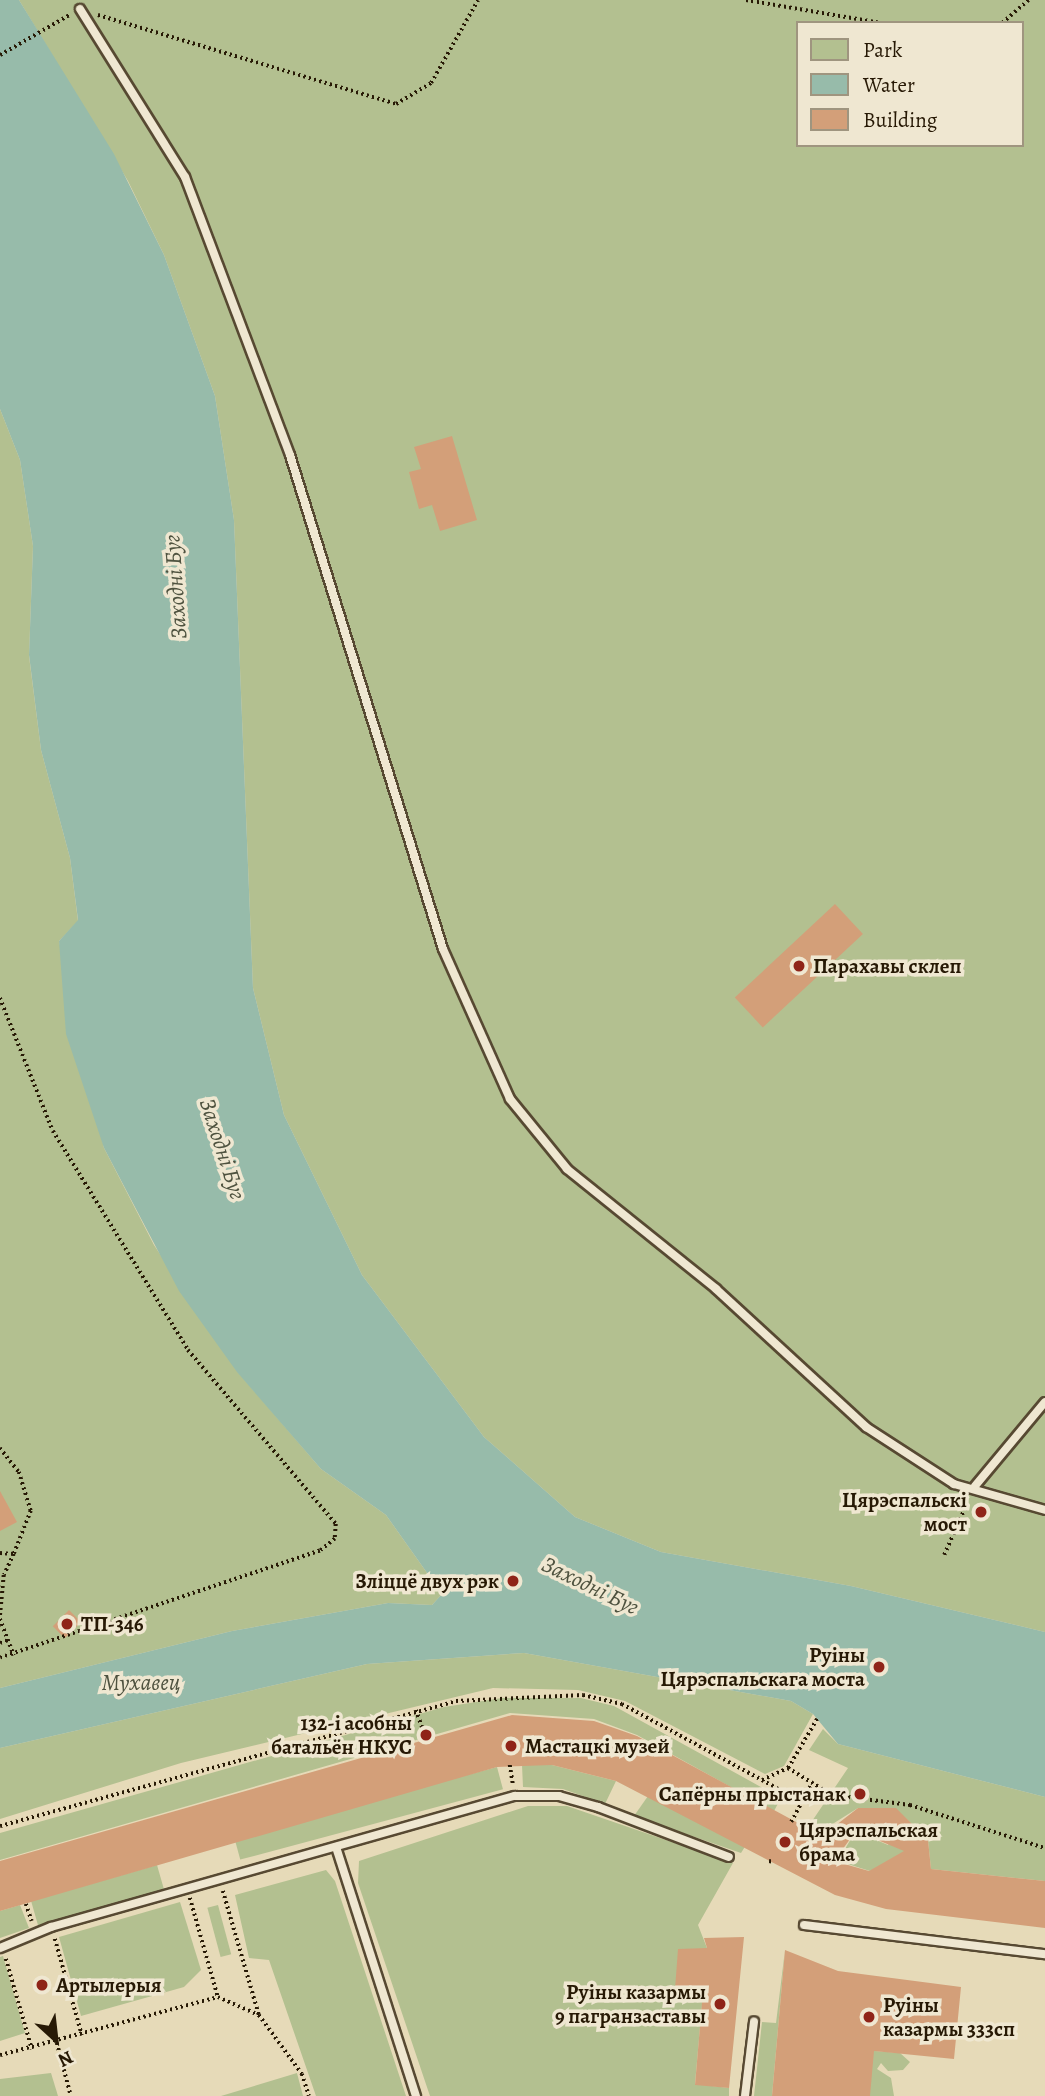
<!DOCTYPE html>
<html>
<head>
<meta charset="utf-8">
<style>
  body { margin:0 }
  #map { position:relative; width:1045px; height:2096px; overflow:hidden; background:#e6dab8; font-family:Alegreya,serif }
  div>[style] { position:absolute }
  [style*='--x'] { left:calc(var(--x)*1px); top:calc(var(--y)*1px); width:calc(var(--w)*1px); rotate:calc(var(--a)*1deg) }
  .green>* { inset:0; background:#b3c090; transform-origin:0 0 }
  .water>* { inset:0; background:#97bbaa }
  .building>* { inset:0; background:#d39f79; transform-origin:0 0 }
  .path>* { height:3.5px; margin-top:-1.75px; transform-origin:0; background:repeating-linear-gradient(90deg,#271905 0 2px,transparent 0 5.5px) }
  .roads { filter:drop-shadow(2px 0 #574932) drop-shadow(-2px 0 #574932) drop-shadow(0 2px #574932) drop-shadow(0 -2px #574932) }
  .service>* { height:8px; margin:-4px; padding:0 4px; transform-origin:4px; border-radius:4px; background:#efe7d1 }
  .dots>* { width:19px; height:19px; translate:-50% -50%; box-sizing:border-box; border:4px solid #efe7d1; border-radius:50% }
  span { translate:-50% -50%; white-space:nowrap; text-align:center; line-height:1.15; -webkit-text-stroke:7px #efe7d1; paint-order:stroke }
  .poi-label { font-size:21px; color:#271905; font-weight:700 }
  .left { translate:0 -50%; text-align:left }
  .right { translate:-100% -50%; text-align:right }
  .water-label { font-size:23px; color:#4e523f; font-style:italic }
  .legend { position:absolute; left:796px; top:21px; width:228px; height:126px; box-sizing:border-box; background:#efe7d1; border:2px solid #9f957f; margin:0; padding:9px 12px; list-style:none; font-size:21px; color:#271905 }
  .legend li { display:flex; align-items:center; gap:14px; height:35px }
  .legend b { width:35px; border:2px solid #9f957f }
  .north { position:absolute; left:21px; top:2005px; width:70px; height:70px; -webkit-text-stroke:5px #efe7d1; paint-order:stroke; rotate:153deg; font-size:19px; font-weight:700; line-height:28px; text-align:center; color:#271905 }
  .north::after { content:''; display:block; margin:auto; width:24px; height:32px; background:#271905; clip-path:polygon(50% 0,100% 100%,50% 72%,0 100%) }
</style>
</head>
<body>
<div id="map">
  <div class="green">
    <div style="clip-path:polygon(evenodd,19px 0,1045px 0,1045px 1632px,851px 1586px,661px 1552px,575px 1517px,484px 1437px,362px 1275px,284px 1115px,253px 988px,234px 520px,215px 396px,164px 255px,128px 181px,19px 0,798px 23px,1022px 23px,1022px 145px,798px 145px,798px 23px)"></div>
    <div style="clip-path:polygon(0 409px,20px 460px,33px 546px,29px 656px,41px 750px,70px 858px,78px 921px,59px 941px,104px 1148px,154px 1245px,237px 1371px,321px 1469px,386px 1515px,442px 1594px,432px 1605px,388px 1603px,232px 1631px,0 1688px)"></div>
    <div style="clip-path:polygon(524px 1653px,791px 1701px,813px 1714px,784px 1766px,765px 1774px,625px 1701px,578px 1690px,493px 1688px,181px 1763px,0 1819px,0 1748px,367px 1664px)"></div>
    <div style="clip-path:polygon(502px 1698px,581px 1698px,614px 1706px,781px 1798px,774px 1811px,637px 1735px,594px 1719px,510px 1713px,0 1860px,0 1833px,444px 1707px)"></div>
    <div style="clip-path:polygon(823px 1729px,838px 1744px,1045px 1797px,1045px 1881px,931px 1869px,928px 1840px,895px 1808px,858px 1808px,815px 1835px,806px 1830px,848px 1768px,809px 1750px)"></div>
    <div style="clip-path:polygon(522px 1765px,552px 1765px,616px 1781px,605px 1804px,563px 1789px,523px 1787px)"></div>
    <div style="left:497px;top:1767px;width:23px;height:272px;rotate:75deg"></div>
    <div style="clip-path:polygon(648px 1796px,746px 1845px,741px 1853px,634px 1816px)"></div>
    <div style="clip-path:polygon(528px 1806px,567px 1806px,733px 1863px,698px 1925px,707px 1948px,695px 2084px,729px 2088px,729px 2096px,430px 2096px,358px 1883px,359px 1861px)"></div>
    <div style="clip-path:polygon(877px 1828px,874px 1839px,888px 1845px,892px 1835px,908px 1853px,870px 1871px,838px 1861px,852px 1837px)"></div>
    <div style="left:157px;top:1865px;width:26px;height:131px;rotate:74deg"></div>
    <div style="clip-path:polygon(326px 1870px,335px 1881px,406px 2096px,316px 2096px,269px 1960px,249px 1958px,235px 1895px)"></div>
    <div style="clip-path:polygon(180px 1902px,201px 1970px,184px 1987px,81px 2016px,59px 1937px)"></div>
    <div style="clip-path:polygon(20px 1905px,29px 1928px,0 1938px,0 1911px)"></div>
    <div style="left:218px;top:1905px;width:51px;height:11px;rotate:75deg"></div>
    <div style="clip-path:polygon(785px 1950px,772px 2096px,754px 2096px,762px 2022px,776px 2023px)"></div>
    <div style="clip-path:polygon(3px 1956px,25px 2033px,0 2041px,0 1957px)"></div>
    <div style="clip-path:polygon(850px 2049px,900px 2053px,910px 2062px,903px 2070px,888px 2071px,881px 2063px,877px 2069px,891px 2078px,894px 2096px,870px 2096px)"></div>
    <div style="clip-path:polygon(51px 2073px,58px 2096px,0 2096px,0 2079px)"></div>
    <div style="clip-path:polygon(297px 2073px,303px 2096px,221px 2096px)"></div>
  </div>
  <div class="water">
    <div style="clip-path:polygon(0 0,19px 0,114px 154px,164px 255px,215px 396px,234px 520px,253px 988px,284px 1115px,362px 1275px,484px 1437px,575px 1517px,661px 1552px,851px 1586px,1045px 1632px,1045px 1797px,838px 1744px,813px 1714px,791px 1701px,524px 1653px,367px 1664px,0 1748px,0 1688px,232px 1631px,388px 1603px,432px 1605px,442px 1594px,386px 1515px,321px 1469px,237px 1372px,179px 1291px,104px 1148px,66px 1034px,59px 941px,78px 920px,70px 858px,41px 750px,29px 655px,33px 546px,20px 460px,0 409px)"></div>
  </div>
  <div class="building">
    <div style="clip-path:polygon(452px 436px,477px 520px,440px 531px,432px 505px,419px 509px,409px 472px,421px 469px,414px 447px)"></div>
    <div style="left:835px;top:904px;width:41px;height:137px;rotate:47deg"></div>
    <div style="clip-path:polygon(0 1491px,17px 1522px,0 1531px)"></div>
    <div style="left:69px;top:1610px;width:17px;height:23px;rotate:45deg"></div>
    <div style="clip-path:polygon(evenodd,512px 1715px,594px 1721px,637px 1736px,822px 1836px,858px 1808px,896px 1808px,928px 1840px,931px 1869px,1045px 1881px,1045px 1928px,886px 1909px,835px 1895px,616px 1781px,552px 1765px,497px 1767px,0 1911px,0 1861px,512px 1715px,856px 1831px,904px 1851px,869px 1871px,834px 1861px,856px 1831px)"></div>
    <div style="clip-path:polygon(744px 1937px,729px 2088px,695px 2085px,703px 1991px,675px 1989px,678px 1949px,707px 1948px,704px 1938px)"></div>
    <div style="clip-path:polygon(785px 1950px,838px 1971px,961px 1987px,954px 2059px,874px 2051px,870px 2096px,772px 2096px)"></div>
  </div>
  <div class="path">
    <div style="--x:746;--y:0;--w:137;--a:9.7"></div>
    <div style="--x:98;--y:15;--w:311;--a:16.6"></div>
    <div style="--x:396;--y:104;--w:41;--a:-31"></div>
    <div style="--x:431;--y:83;--w:95;--a:-60.5"></div>
    <div style="--x:1002;--y:23;--w:35;--a:-41"></div>
    <div style="--x:0;--y:55;--w:82;--a:-30"></div>
    <div style="--x:0;--y:998;--w:143;--a:68.3"></div>
    <div style="--x:53;--y:1131;--w:257;--a:58.3"></div>
    <div style="--x:188;--y:1350;--w:228;--a:49.6"></div>
    <div style="--x:336;--y:1524;--w:15;--a:94"></div>
    <div style="--x:335;--y:1539;--w:19;--a:141"></div>
    <div style="--x:320;--y:1551;--w:337;--a:161.5"></div>
    <div style="--x:0;--y:1448;--w:31;--a:52"></div>
    <div style="--x:19;--y:1472;--w:41;--a:72.9"></div>
    <div style="--x:31;--y:1511;--w:46;--a:111.6"></div>
    <div style="--x:0;--y:1553;--w:14;--a:4"></div>
    <div style="--x:14;--y:1554;--w:23;--a:115"></div>
    <div style="--x:4;--y:1575;--w:43;--a:95.3"></div>
    <div style="--x:944;--y:1555;--w:59;--a:-66"></div>
    <div style="--x:0;--y:1619;--w:39;--a:69"></div>
    <div style="--x:0;--y:1643;--w:9;--a:-21"></div>
    <div style="--x:416;--y:1710;--w:20;--a:70"></div>
    <div style="--x:510;--y:1765;--w:19;--a:81"></div>
    <div style="--x:788;--y:1768;--w:52;--a:31.5"></div>
    <div style="--x:832;--y:1795;--w:79;--a:7.3"></div>
    <div style="--x:910;--y:1805;--w:142;--a:17.7"></div>
    <div style="--x:762;--y:1780;--w:46;--a:28.8"></div>
    <div style="--x:791;--y:1822;--w:44;--a:-61.7"></div>
    <div style="--x:0;--y:1826;--w:473;--a:-15.3"></div>
    <div style="--x:456;--y:1701;--w:127;--a:-2.7"></div>
    <div style="--x:583;--y:1695;--w:40;--a:13"></div>
    <div style="--x:622;--y:1704;--w:159;--a:28.5"></div>
    <div style="--x:762;--y:1780;--w:29;--a:-25"></div>
    <div style="--x:788;--y:1768;--w:57;--a:-59.4"></div>
    <div style="--x:769;--y:1861;--w:5;--a:11"></div>
    <div style="--x:223;--y:1891;--w:129;--a:73.8"></div>
    <div style="--x:259;--y:2015;--w:73;--a:53.9"></div>
    <div style="--x:302;--y:2074;--w:23;--a:72"></div>
    <div style="--x:190;--y:1898;--w:103;--a:74.2"></div>
    <div style="--x:26;--y:1904;--w:18;--a:71"></div>
    <div style="--x:55;--y:1939;--w:100;--a:74.3"></div>
    <div style="--x:6;--y:1959;--w:94;--a:73.9"></div>
    <div style="--x:57;--y:2043;--w:55;--a:75.2"></div>
    <div style="--x:0;--y:2055;--w:226;--a:-14.9"></div>
    <div style="--x:218;--y:1997;--w:45;--a:23.7"></div>
  </div>
  <div class="roads">
    <div class="service">
      <div style="--x:80;--y:9;--w:198;--a:58"></div>
      <div style="--x:185;--y:177;--w:297;--a:69.3"></div>
      <div style="--x:290;--y:455;--w:517;--a:72.79"></div>
      <div style="--x:443;--y:949;--w:164;--a:65.9"></div>
      <div style="--x:510;--y:1099;--w:90;--a:50.8"></div>
      <div style="--x:567;--y:1169;--w:191;--a:38.8"></div>
      <div style="--x:716;--y:1289;--w:204;--a:42.6"></div>
      <div style="--x:866;--y:1427;--w:105;--a:32.9"></div>
      <div style="--x:954;--y:1484;--w:95;--a:15.9"></div>
      <div style="--x:975;--y:1486;--w:109;--a:-50.2"></div>
      <div style="--x:336;--y:1847;--w:262;--a:72.2"></div>
      <div style="--x:804;--y:1925;--w:243;--a:6.9"></div>
      <div style="--x:0;--y:1948;--w:55;--a:-22.4"></div>
      <div style="--x:51;--y:1927;--w:482;--a:-15.8"></div>
      <div style="--x:515;--y:1796;--w:44;--a:0"></div>
      <div style="--x:559;--y:1796;--w:41;--a:15.8"></div>
      <div style="--x:598;--y:1807;--w:140;--a:20.9"></div>
      <div style="--x:745;--y:2096;--w:75;--a:-83.1"></div>
    </div>
  </div>
  <div class="dots">
    <div style="left:799px;top:966px;background:#8f2418"></div>
    <div style="left:981px;top:1512px;background:#8f2418"></div>
    <div style="left:513px;top:1581px;background:#8f2418"></div>
    <div style="left:67px;top:1624px;background:#8f2418"></div>
    <div style="left:879px;top:1667px;background:#8f2418"></div>
    <div style="left:426px;top:1735px;background:#8f2418"></div>
    <div style="left:511px;top:1746px;background:#8f2418"></div>
    <div style="left:860px;top:1794px;background:#8f2418"></div>
    <div style="left:785px;top:1842px;background:#8f2418"></div>
    <div style="left:42px;top:1985px;background:#8f2418"></div>
    <div style="left:720px;top:2004px;background:#8f2418"></div>
    <div style="left:869px;top:2017px;background:#8f2418"></div>
  </div>
  <div class="poi-label">
    <span class="left" style="left:813px;top:966px">Парахавы склеп</span>
    <span class="right" style="left:967px;top:1512px">Цярэспальскі<br>мост</span>
    <span class="right" style="left:499px;top:1581px">Зліццё двух рэк</span>
    <span class="left" style="left:81px;top:1624px">ТП-346</span>
    <span class="right" style="left:865px;top:1667px">Руіны<br>Цярэспальскага моста</span>
    <span class="right" style="left:412px;top:1735px">132-і асобны<br>батальён НКУС</span>
    <span class="left" style="left:525px;top:1746px">Мастацкі музей</span>
    <span class="right" style="left:846px;top:1794px">Сапёрны прыстанак</span>
    <span class="left" style="left:799px;top:1842px">Цярэспальская<br>брама</span>
    <span class="left" style="left:56px;top:1985px">Артылерыя</span>
    <span class="right" style="left:706px;top:2004px">Руіны казармы<br>9 пагранзаставы</span>
    <span class="left" style="left:883px;top:2017px">Руіны<br>казармы 333сп</span>
  </div>
  <div class="water-label">
    <span style="left:176px;top:587px;rotate:-94deg">Заходні Буг</span>
    <span style="left:222px;top:1149px;rotate:72deg">Заходні Буг</span>
    <span style="left:590px;top:1586px;rotate:26deg">Заходні Буг</span>
    <span style="left:141px;top:1683px">Мухавец</span>
  </div>
  <ul class="legend">
  <li><b style="height:19px;background:#b3c090"></b>Park</li>
  <li><b style="height:19px;background:#97bbaa"></b>Water</li>
  <li><b style="height:19px;background:#d39f79"></b>Building</li>
  </ul>
  <div class="north">N</div>
</div>
</body>
</html>
